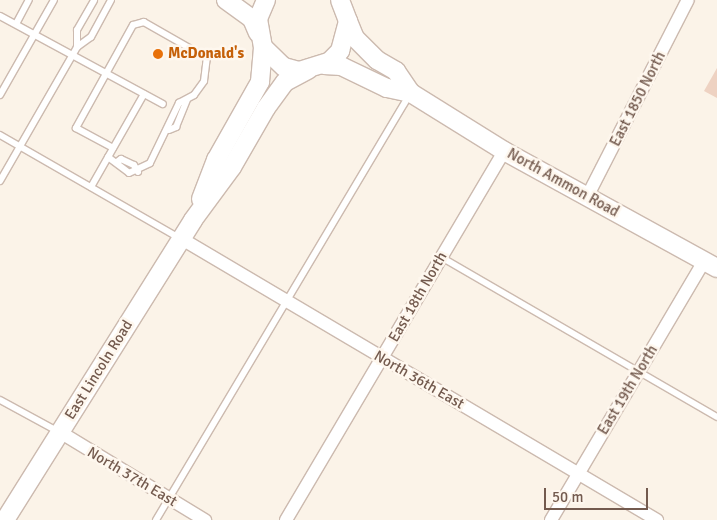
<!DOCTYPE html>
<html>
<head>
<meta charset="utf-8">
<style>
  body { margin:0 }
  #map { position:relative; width:717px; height:520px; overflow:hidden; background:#fbf3e8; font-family:Signika,sans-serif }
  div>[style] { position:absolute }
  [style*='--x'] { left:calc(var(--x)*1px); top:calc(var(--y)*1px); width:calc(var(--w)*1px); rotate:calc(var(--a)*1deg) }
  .building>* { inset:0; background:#eed2c2 }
  .roads { filter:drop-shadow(1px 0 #ccbaaf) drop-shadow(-1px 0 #ccbaaf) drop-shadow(0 1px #ccbaaf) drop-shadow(0 -1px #ccbaaf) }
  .service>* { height:6px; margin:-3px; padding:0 3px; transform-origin:3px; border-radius:3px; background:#fff }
  .minor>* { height:12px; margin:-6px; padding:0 6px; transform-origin:6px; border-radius:6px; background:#fff }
  .secondary>* { height:18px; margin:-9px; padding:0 9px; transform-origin:9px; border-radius:9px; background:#fff }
  .dots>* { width:14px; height:14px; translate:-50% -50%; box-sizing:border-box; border:2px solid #fef7ee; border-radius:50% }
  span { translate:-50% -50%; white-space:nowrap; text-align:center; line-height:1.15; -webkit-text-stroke:5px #fef7ee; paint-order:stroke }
  .food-label { font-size:15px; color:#c56008; font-weight:700 }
  .left { translate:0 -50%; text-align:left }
  .street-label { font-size:15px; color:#735a4e }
  .scale { position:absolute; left:544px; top:488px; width:104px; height:22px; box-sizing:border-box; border:2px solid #735a4e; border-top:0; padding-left:6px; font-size:15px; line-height:18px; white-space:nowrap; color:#735a4e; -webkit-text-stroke:4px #fef7ee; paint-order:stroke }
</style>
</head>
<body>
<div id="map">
  <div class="building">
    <div style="clip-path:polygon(717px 68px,717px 98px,704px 91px)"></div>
  </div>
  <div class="roads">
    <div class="service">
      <div style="--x:0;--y:16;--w:185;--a:28.4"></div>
      <div style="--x:16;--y:24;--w:27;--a:-62"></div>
      <div style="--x:77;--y:47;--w:17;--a:-90"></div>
      <div style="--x:77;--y:30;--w:34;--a:-60"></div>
      <div style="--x:0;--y:95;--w:109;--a:-60.4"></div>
      <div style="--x:169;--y:130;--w:8;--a:-23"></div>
      <div style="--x:176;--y:127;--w:29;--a:-68"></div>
      <div style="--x:0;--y:135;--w:209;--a:29.9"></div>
      <div style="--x:108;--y:157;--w:26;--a:37"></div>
      <div style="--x:129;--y:173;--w:23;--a:-25"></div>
      <div style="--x:150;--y:163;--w:67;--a:-64.2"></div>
      <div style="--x:179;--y:103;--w:17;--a:-28"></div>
      <div style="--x:194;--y:95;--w:17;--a:-54"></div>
      <div style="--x:204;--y:81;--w:23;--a:-83"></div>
      <div style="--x:207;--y:58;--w:73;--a:-150.3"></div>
      <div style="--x:144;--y:22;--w:11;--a:165"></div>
      <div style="--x:133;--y:25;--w:118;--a:119"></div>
      <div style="--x:76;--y:128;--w:42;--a:28.4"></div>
      <div style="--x:117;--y:162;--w:5;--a:-37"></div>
      <div style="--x:121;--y:159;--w:14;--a:25"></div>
      <div style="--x:134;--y:165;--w:8;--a:60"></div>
      <div style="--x:0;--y:181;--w:155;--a:-60.1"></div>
      <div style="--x:77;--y:47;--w:17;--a:-36"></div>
      <div style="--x:91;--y:37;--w:42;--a:-61.6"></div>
      <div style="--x:91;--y:187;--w:107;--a:-60.3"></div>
      <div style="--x:441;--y:257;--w:319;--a:30.1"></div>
      <div style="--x:0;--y:400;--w:67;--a:28.5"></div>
      <div style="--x:156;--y:520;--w:496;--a:-59.2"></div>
    </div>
    <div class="minor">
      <div style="--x:587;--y:197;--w:221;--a:-62.9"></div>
      <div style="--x:182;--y:239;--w:552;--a:30.61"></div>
      <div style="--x:60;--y:432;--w:170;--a:31.3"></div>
      <div style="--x:286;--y:520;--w:429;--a:-59.4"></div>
      <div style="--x:551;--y:520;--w:301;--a:-59.4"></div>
    </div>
    <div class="secondary">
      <div style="--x:226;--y:0;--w:32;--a:36"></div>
      <div style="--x:252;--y:19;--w:15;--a:67"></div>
      <div style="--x:266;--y:0;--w:21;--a:113"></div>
      <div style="--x:258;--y:19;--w:28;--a:80"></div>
      <div style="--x:263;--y:47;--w:29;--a:44"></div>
      <div style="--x:284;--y:67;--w:16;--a:15"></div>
      <div style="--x:299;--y:71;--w:31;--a:-17"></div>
      <div style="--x:329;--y:62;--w:16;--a:-45"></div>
      <div style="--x:340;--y:51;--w:31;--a:-75"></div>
      <div style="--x:348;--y:21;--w:22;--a:-111"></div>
      <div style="--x:348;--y:21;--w:18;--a:68"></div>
      <div style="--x:355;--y:38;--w:31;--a:45"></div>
      <div style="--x:377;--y:60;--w:22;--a:30"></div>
      <div style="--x:396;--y:71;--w:27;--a:56"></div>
      <div style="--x:324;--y:65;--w:17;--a:3"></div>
      <div style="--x:341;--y:66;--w:51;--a:25.6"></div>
      <div style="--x:387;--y:88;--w:25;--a:12"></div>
      <div style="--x:411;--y:93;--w:110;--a:31.9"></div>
      <div style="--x:504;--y:151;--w:243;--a:28.8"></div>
      <div style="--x:201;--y:199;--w:42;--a:-69"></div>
      <div style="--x:216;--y:160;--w:90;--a:-60.6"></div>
      <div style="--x:260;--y:82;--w:35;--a:-85"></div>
      <div style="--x:5;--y:520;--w:354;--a:-57.9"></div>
      <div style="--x:193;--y:220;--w:66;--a:-53.7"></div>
      <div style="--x:232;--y:167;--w:68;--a:-60"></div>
      <div style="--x:266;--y:108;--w:32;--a:-54"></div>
      <div style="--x:285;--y:82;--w:26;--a:-28"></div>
    </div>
  </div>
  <div class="dots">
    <div style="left:158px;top:54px;background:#e8710a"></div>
  </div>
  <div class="food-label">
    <span class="left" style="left:168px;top:54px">McDonald's</span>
  </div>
  <div class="street-label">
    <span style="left:638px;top:99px;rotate:-63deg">East 1850 North</span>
    <span style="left:563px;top:183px;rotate:29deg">North Ammon Road</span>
    <span style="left:418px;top:297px;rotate:-60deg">East 18th North</span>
    <span style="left:99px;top:370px;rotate:-58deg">East Lincoln Road</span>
    <span style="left:419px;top:380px;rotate:30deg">North 36th East</span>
    <span style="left:628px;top:390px;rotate:-59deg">East 19th North</span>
    <span style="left:132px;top:477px;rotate:31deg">North 37th East</span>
  </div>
  <div class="scale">50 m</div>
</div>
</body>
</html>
